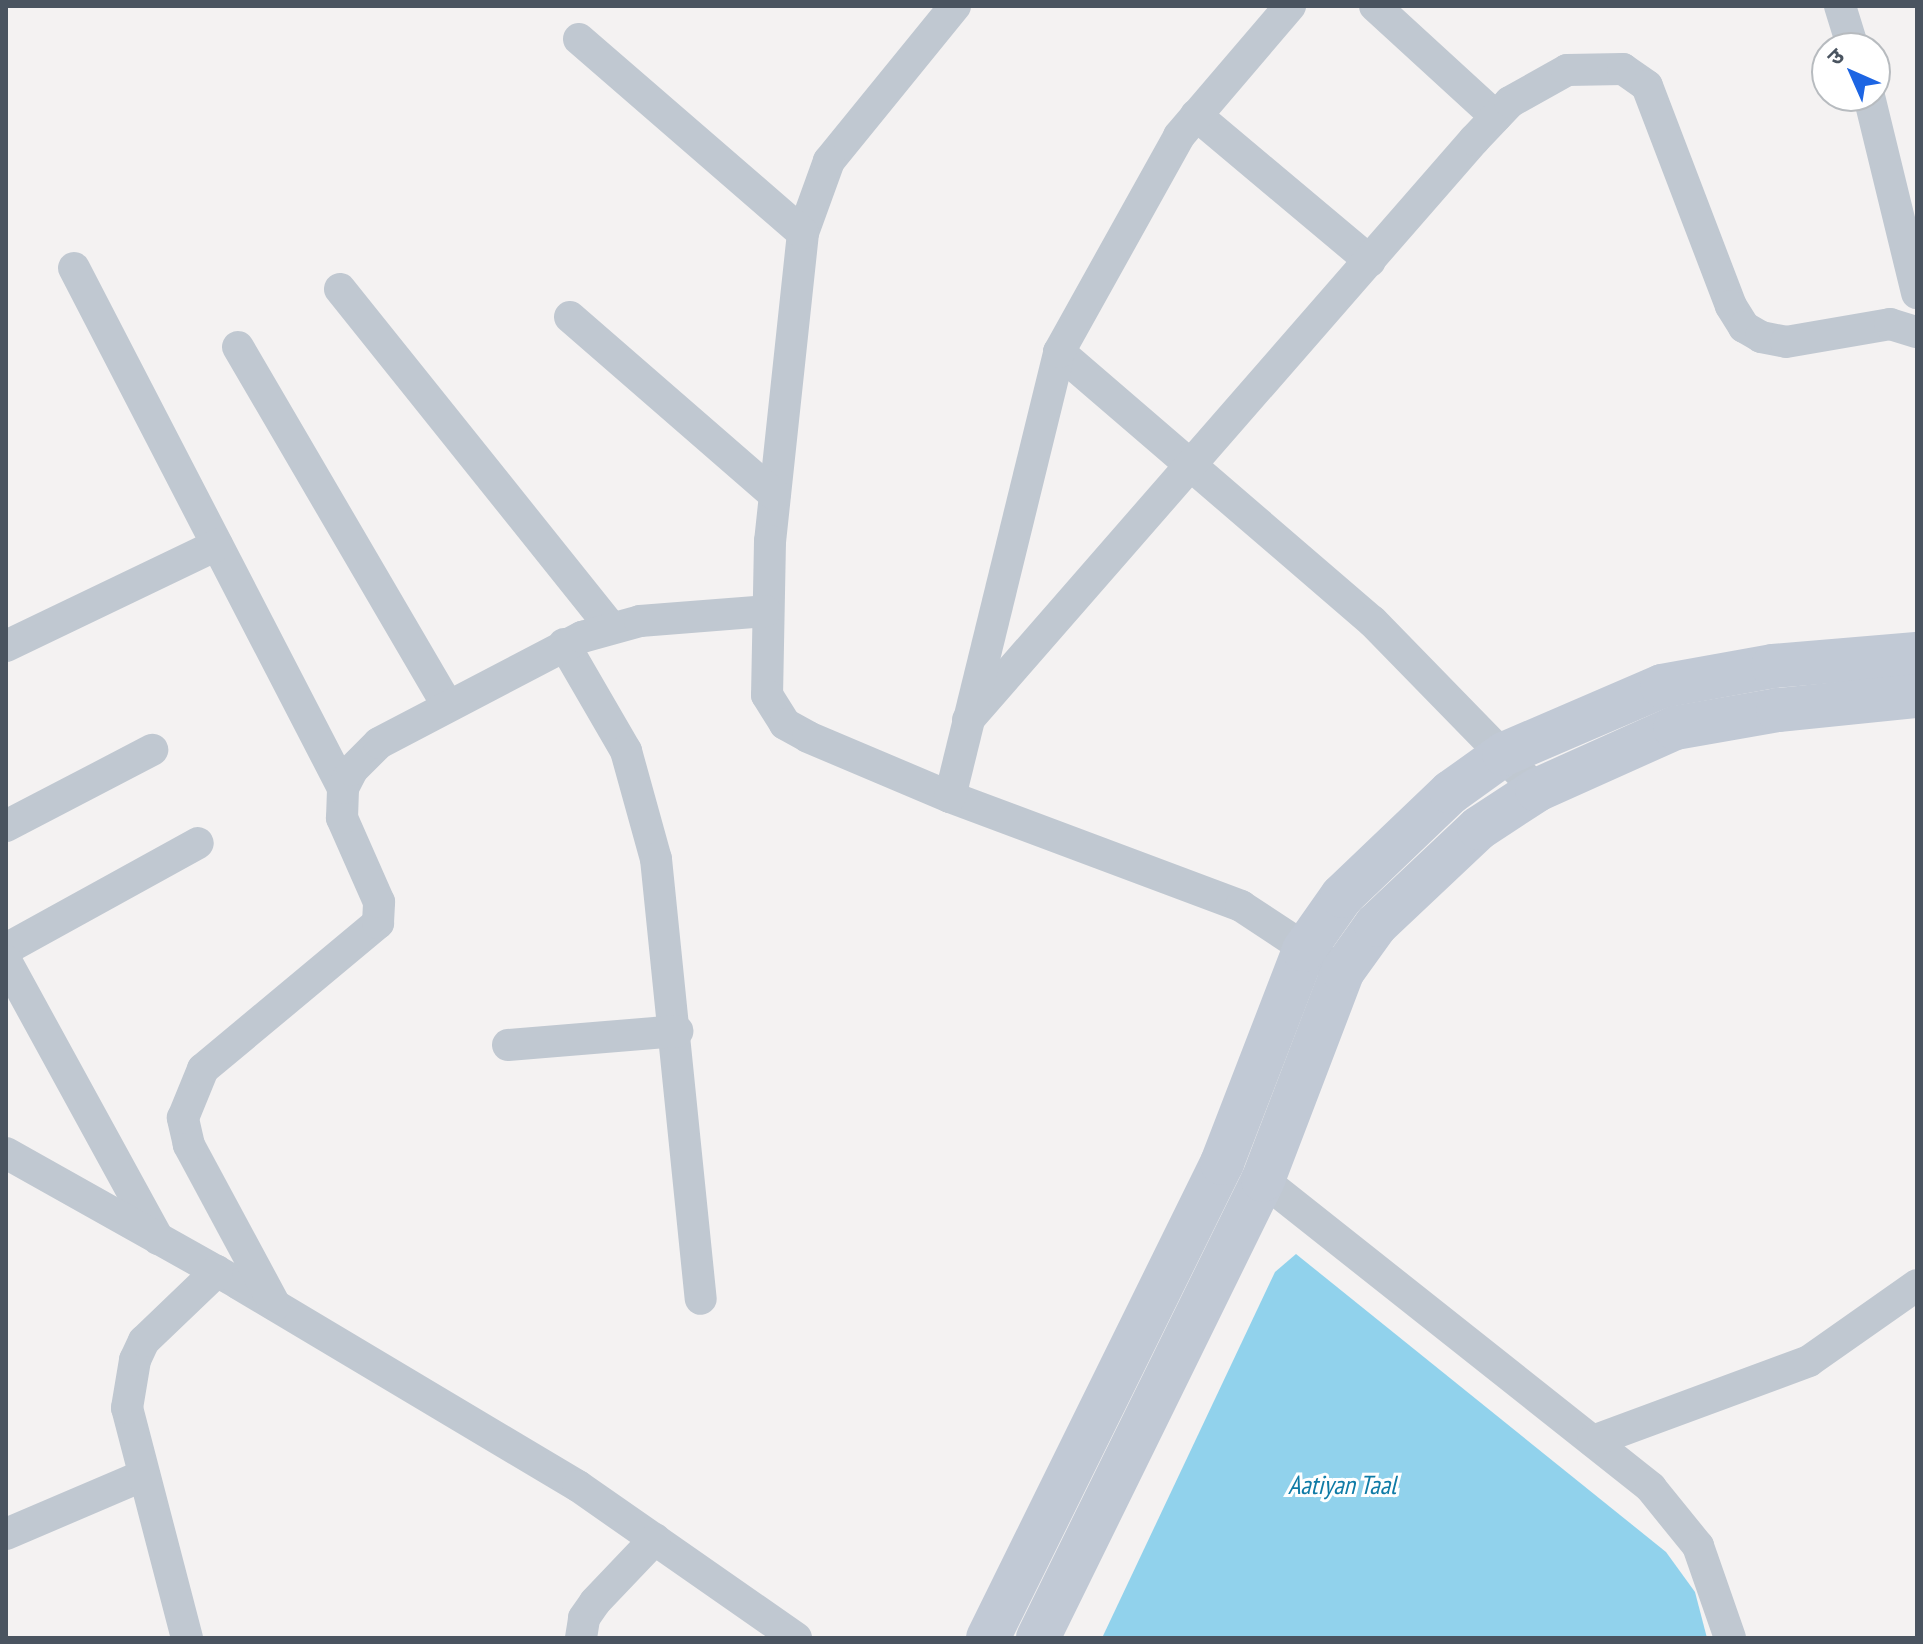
<!DOCTYPE html>
<html>
<head>
<meta charset="utf-8">
<style>
  body { margin:0 }
  #map { position:relative; width:1923px; height:1644px; overflow:hidden; background:#f4f2f2; font-family:"PT Sans Narrow","Noto Sans Devanagari",sans-serif }
  div>[style] { position:absolute }
  [style*='--x'] { left:calc(var(--x)*1px); top:calc(var(--y)*1px); width:calc(var(--w)*1px); rotate:calc(var(--a)*1deg) }
  .water>* { inset:0; background:#91d2ec }
  .street>* { height:32px; margin:-16px; padding:0 16px; transform-origin:16px; border-radius:16px; background:#c0c8d1 }
  .secondary>* { height:44px; margin:-22px; padding:0 22px; transform-origin:22px; border-radius:22px; background:#c1c9d5 }
  span { translate:-50% -50%; white-space:nowrap; text-align:center; line-height:1.15; -webkit-text-stroke:6px #fff; paint-order:stroke }
  .water-label { font-size:26px; color:#0f7ba6; font-style:italic }
  .frame { position:absolute; inset:0; border:8px solid #4a5460; pointer-events:none }
  .north { position:absolute; left:1811px; top:32px; width:80px; height:80px; box-sizing:border-box; background:#fff; border:2px solid #b7bbbf; border-radius:50%; rotate:315deg; font-size:22px; font-weight:700; line-height:32px; text-align:center; color:#4a5460 }
  .north::after { content:''; display:block; margin:auto; width:28px; height:36px; background:#1d65e3; clip-path:polygon(50% 0,100% 100%,50% 72%,0 100%) }
</style>
</head>
<body>
<div id="map">
  <div class="water">
    <div style="clip-path:polygon(1296px 1254px,1666px 1552px,1695px 1592px,1707px 1638px,1102px 1638px,1275px 1272px)"></div>
  </div>
  <div class="street">
    <div style="--x:955;--y:6;--w:200;--a:129.1"></div>
    <div style="--x:829;--y:161;--w:77;--a:109.9"></div>
    <div style="--x:803;--y:233;--w:310;--a:96.1"></div>
    <div style="--x:770;--y:541;--w:154;--a:91.1"></div>
    <div style="--x:767;--y:695;--w:34;--a:58"></div>
    <div style="--x:785;--y:724;--w:26;--a:29"></div>
    <div style="--x:808;--y:737;--w:154;--a:22.9"></div>
    <div style="--x:950;--y:797;--w:311;--a:20.5"></div>
    <div style="--x:1241;--y:906;--w:98;--a:33.4"></div>
    <div style="--x:1375;--y:6;--w:164;--a:42.5"></div>
    <div style="--x:1840;--y:6;--w:44;--a:72.8"></div>
    <div style="--x:579;--y:39;--w:296;--a:40.9"></div>
    <div style="--x:1869;--y:96;--w:203;--a:76.3"></div>
    <div style="--x:1196;--y:115;--w:227;--a:40"></div>
    <div style="--x:74;--y:268;--w:585;--a:62.65"></div>
    <div style="--x:340;--y:289;--w:432;--a:51.3"></div>
    <div style="--x:570;--y:317;--w:271;--a:41"></div>
    <div style="--x:238;--y:347;--w:416;--a:59.7"></div>
    <div style="--x:1059;--y:352;--w:413;--a:40.7"></div>
    <div style="--x:1372;--y:621;--w:236;--a:45.7"></div>
    <div style="--x:564;--y:644;--w:124;--a:59.9"></div>
    <div style="--x:626;--y:751;--w:112;--a:74.5"></div>
    <div style="--x:656;--y:859;--w:442;--a:84.2"></div>
    <div style="--x:6;--y:646;--w:234;--a:-25.6"></div>
    <div style="--x:968;--y:720;--w:770;--a:-48.9"></div>
    <div style="--x:1474;--y:140;--w:52;--a:-46.5"></div>
    <div style="--x:1510;--y:102;--w:65;--a:-29.3"></div>
    <div style="--x:1567;--y:70;--w:56;--a:-1"></div>
    <div style="--x:1623;--y:69;--w:29;--a:35"></div>
    <div style="--x:1647;--y:86;--w:235;--a:69.1"></div>
    <div style="--x:1731;--y:306;--w:25;--a:58"></div>
    <div style="--x:1744;--y:327;--w:20;--a:30"></div>
    <div style="--x:1761;--y:337;--w:25;--a:11"></div>
    <div style="--x:1786;--y:342;--w:106;--a:-9.8"></div>
    <div style="--x:1890;--y:324;--w:28;--a:17"></div>
    <div style="--x:950;--y:797;--w:458;--a:-76.2"></div>
    <div style="--x:1059;--y:352;--w:247;--a:-60.9"></div>
    <div style="--x:1179;--y:136;--w:171;--a:-49.5"></div>
    <div style="--x:6;--y:826;--w:165;--a:-27.5"></div>
    <div style="--x:6;--y:949;--w:219;--a:-28.9"></div>
    <div style="--x:6;--y:961;--w:317;--a:61.3"></div>
    <div style="--x:508;--y:1045;--w:170;--a:-4.7"></div>
    <div style="--x:6;--y:1153;--w:267;--a:29.3"></div>
    <div style="--x:239;--y:1284;--w:395;--a:30.8"></div>
    <div style="--x:578;--y:1486;--w:266;--a:34.9"></div>
    <div style="--x:1263;--y:1180;--w:495;--a:38.4"></div>
    <div style="--x:1651;--y:1488;--w:75;--a:51"></div>
    <div style="--x:1698;--y:1546;--w:97;--a:70.8"></div>
    <div style="--x:275;--y:1305;--w:182;--a:-118.3"></div>
    <div style="--x:189;--y:1145;--w:28;--a:-103"></div>
    <div style="--x:183;--y:1118;--w:53;--a:-67.8"></div>
    <div style="--x:203;--y:1069;--w:228;--a:-39.8"></div>
    <div style="--x:378;--y:923;--w:21;--a:-87"></div>
    <div style="--x:379;--y:902;--w:92;--a:-113.8"></div>
    <div style="--x:342;--y:818;--w:30;--a:-88"></div>
    <div style="--x:343;--y:788;--w:20;--a:-63"></div>
    <div style="--x:352;--y:770;--w:38;--a:-45"></div>
    <div style="--x:379;--y:743;--w:229;--a:-27.6"></div>
    <div style="--x:582;--y:637;--w:60;--a:-15.4"></div>
    <div style="--x:640;--y:621;--w:126;--a:-4.5"></div>
    <div style="--x:1593;--y:1441;--w:230;--a:-20.3"></div>
    <div style="--x:1809;--y:1361;--w:132;--a:-35.1"></div>
    <div style="--x:6;--y:1534;--w:150;--a:-23.1"></div>
    <div style="--x:187;--y:1638;--w:238;--a:-104.6"></div>
    <div style="--x:127;--y:1408;--w:49;--a:-80.5"></div>
    <div style="--x:135;--y:1360;--w:21;--a:-65"></div>
    <div style="--x:144;--y:1341;--w:101;--a:-43.8"></div>
    <div style="--x:581;--y:1638;--w:20;--a:-81"></div>
    <div style="--x:584;--y:1618;--w:19;--a:-55"></div>
    <div style="--x:595;--y:1602;--w:87;--a:-46.4"></div>
  </div>
  <div class="secondary">
    <div style="--x:988;--y:1638;--w:530;--a:-63.77"></div>
    <div style="--x:1222;--y:1163;--w:228;--a:-68.9"></div>
    <div style="--x:1304;--y:950;--w:66;--a:-54.9"></div>
    <div style="--x:1342;--y:896;--w:151;--a:-43.7"></div>
    <div style="--x:1451;--y:792;--w:65;--a:-35.6"></div>
    <div style="--x:1504;--y:754;--w:172;--a:-23.3"></div>
    <div style="--x:1662;--y:686;--w:113;--a:-10.2"></div>
    <div style="--x:1773;--y:666;--w:144;--a:-4.8"></div>
    <div style="--x:1038;--y:1638;--w:510;--a:-63.84"></div>
    <div style="--x:1263;--y:1180;--w:224;--a:-69.1"></div>
    <div style="--x:1343;--y:971;--w:57;--a:-54.3"></div>
    <div style="--x:1376;--y:925;--w:141;--a:-43.3"></div>
    <div style="--x:1479;--y:828;--w:69;--a:-33.2"></div>
    <div style="--x:1537;--y:790;--w:151;--a:-24.2"></div>
    <div style="--x:1675;--y:728;--w:105;--a:-9.9"></div>
    <div style="--x:1778;--y:710;--w:140;--a:-5.8"></div>
  </div>
  <div class="water-label">
    <span style="left:1342px;top:1485px">Aatiyan Taal</span>
  </div>
  <div class="frame"></div>
  <div class="north">उ</div>
</div>
</body>
</html>
